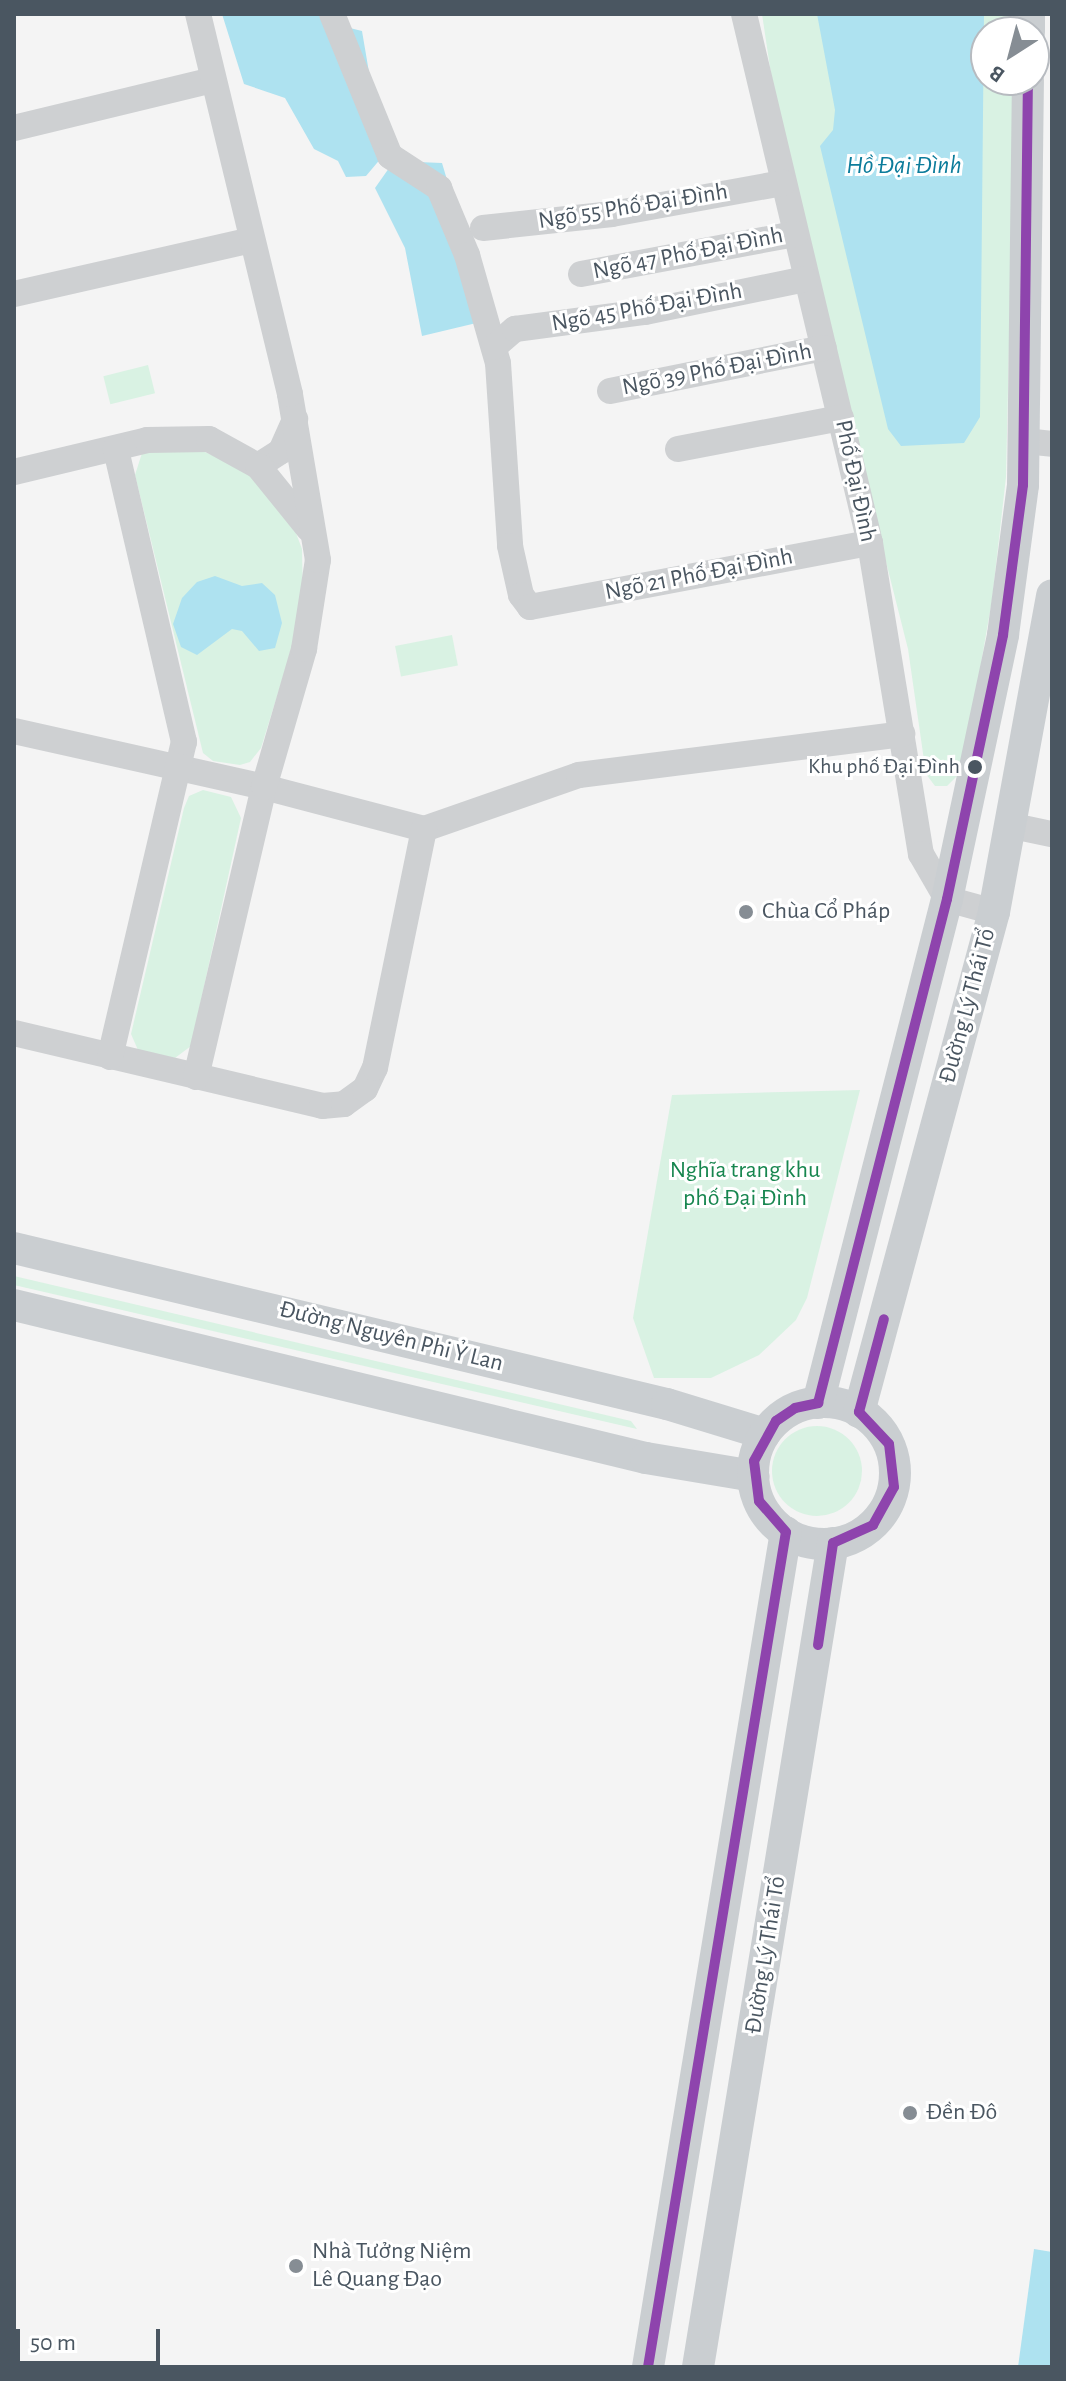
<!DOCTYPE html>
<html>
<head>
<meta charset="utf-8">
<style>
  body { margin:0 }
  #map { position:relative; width:1066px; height:2381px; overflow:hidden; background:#f4f4f4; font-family:"Alegreya Sans",sans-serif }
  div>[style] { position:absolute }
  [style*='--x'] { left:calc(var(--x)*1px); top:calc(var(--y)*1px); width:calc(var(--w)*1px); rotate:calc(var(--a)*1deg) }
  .green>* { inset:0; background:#d9f2e3; transform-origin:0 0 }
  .round { border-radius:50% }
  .water>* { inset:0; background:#aee2f0 }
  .minor>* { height:26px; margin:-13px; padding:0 13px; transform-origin:13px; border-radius:13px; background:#ced0d2 }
  .major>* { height:32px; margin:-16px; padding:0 16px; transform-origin:16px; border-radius:16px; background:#caced1 }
  .major>.ring { margin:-16px; padding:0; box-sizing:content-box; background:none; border:32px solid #caced1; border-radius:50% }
  .bus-1>* { height:10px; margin:-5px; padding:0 5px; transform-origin:5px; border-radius:5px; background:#8e44ad }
  .dots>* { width:22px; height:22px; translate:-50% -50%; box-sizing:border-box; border:4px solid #fff; border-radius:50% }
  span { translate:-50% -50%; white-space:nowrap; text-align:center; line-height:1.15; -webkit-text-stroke:6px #fff; paint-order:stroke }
  .bus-label { font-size:22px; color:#4a5661 }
  .right { translate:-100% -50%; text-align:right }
  .street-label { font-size:24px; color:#4a5661 }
  .poi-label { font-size:24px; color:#4a5661 }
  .left { translate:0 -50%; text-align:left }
  .park-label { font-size:24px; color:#17864f }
  .water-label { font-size:26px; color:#0c7c9b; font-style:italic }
  .frame { position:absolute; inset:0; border:16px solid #4a5661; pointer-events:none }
  .north { position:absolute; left:970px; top:16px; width:80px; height:80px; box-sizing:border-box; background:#fff; border:2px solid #b7bbc0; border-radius:50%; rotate:216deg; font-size:22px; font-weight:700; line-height:32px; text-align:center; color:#4a5661 }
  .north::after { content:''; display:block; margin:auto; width:28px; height:36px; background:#868d94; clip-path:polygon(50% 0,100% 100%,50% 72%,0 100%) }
  .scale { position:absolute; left:16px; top:2329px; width:144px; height:36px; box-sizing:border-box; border:4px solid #4a5661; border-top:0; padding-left:10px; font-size:24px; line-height:28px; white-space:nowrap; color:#4a5661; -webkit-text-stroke:6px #fff; paint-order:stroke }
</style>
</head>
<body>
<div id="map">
  <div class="green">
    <div style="clip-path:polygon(762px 14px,1016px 14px,1015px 32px,986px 32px,986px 80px,1015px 80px,1006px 477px,992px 600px,967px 744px,959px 774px,947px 786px,935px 786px,926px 774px,908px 649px,783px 154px)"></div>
    <div style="left:148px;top:365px;width:29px;height:46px;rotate:76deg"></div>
    <div style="clip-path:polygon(198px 449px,246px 470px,296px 533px,302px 549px,303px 600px,287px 664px,261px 748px,250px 762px,240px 765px,213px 761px,203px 753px,135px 475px,142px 453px)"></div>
    <div style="left:452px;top:635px;width:31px;height:58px;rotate:79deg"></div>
    <div style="clip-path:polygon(203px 790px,231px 797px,241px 818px,191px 1046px,175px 1058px,138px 1050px,131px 1034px,184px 808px,189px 796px)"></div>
    <div style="clip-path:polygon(860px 1090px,807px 1298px,796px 1320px,759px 1355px,711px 1378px,654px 1378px,633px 1318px,672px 1095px)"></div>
    <div style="clip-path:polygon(14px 1276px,631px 1421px,637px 1429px,14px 1285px)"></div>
    <div class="round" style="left:772px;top:1426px;width:90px;height:90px"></div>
  </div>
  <div class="water">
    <div style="clip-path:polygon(222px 14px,337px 14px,342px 26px,362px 31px,371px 84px,393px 144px,366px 176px,346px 177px,338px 161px,314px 149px,285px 98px,244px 84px)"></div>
    <div style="clip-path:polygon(817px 14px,984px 14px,980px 417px,964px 443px,901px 446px,888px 429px,820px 146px,833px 130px,835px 110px)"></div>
    <div style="clip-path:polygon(394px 161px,442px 163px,489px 320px,422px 336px,405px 248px,375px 188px)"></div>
    <div style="clip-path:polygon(215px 576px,242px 586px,262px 583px,275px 595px,282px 623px,275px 648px,259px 651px,242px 631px,232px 629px,197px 655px,181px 647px,173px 624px,182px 598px,197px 582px)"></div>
    <div style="clip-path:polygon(1034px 2249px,1052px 2252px,1052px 2367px,1018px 2367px)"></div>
  </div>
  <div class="minor">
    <div style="--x:332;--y:14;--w:153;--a:67.8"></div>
    <div style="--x:390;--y:156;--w:59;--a:33.1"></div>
    <div style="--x:439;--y:188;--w:73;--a:67.3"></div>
    <div style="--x:467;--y:255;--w:112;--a:74"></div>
    <div style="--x:498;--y:363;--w:183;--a:86.2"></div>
    <div style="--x:510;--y:546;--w:50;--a:77.3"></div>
    <div style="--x:521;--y:595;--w:15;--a:53"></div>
    <div style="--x:530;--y:607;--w:346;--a:-10.7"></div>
    <div style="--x:744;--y:14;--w:544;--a:76.6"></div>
    <div style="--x:870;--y:543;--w:315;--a:80.7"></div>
    <div style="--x:921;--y:854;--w:52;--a:60"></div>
    <div style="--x:947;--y:899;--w:49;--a:15.5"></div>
    <div style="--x:14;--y:128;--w:205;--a:-13.6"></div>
    <div style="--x:483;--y:228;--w:130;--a:-6.2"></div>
    <div style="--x:612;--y:214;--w:174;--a:-10.3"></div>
    <div style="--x:581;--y:274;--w:218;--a:-10.6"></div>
    <div style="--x:14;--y:294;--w:244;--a:-12.8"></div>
    <div style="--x:494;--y:347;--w:28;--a:-41"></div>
    <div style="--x:515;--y:329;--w:131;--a:-7.5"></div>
    <div style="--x:645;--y:312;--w:164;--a:-11.6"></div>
    <div style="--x:610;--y:391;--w:218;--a:-11.4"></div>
    <div style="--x:1025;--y:441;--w:27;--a:6"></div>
    <div style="--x:678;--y:449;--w:166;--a:-10.8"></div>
    <div style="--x:258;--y:466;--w:27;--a:-33"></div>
    <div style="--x:281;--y:451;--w:35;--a:-66"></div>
    <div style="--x:14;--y:472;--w:137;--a:-13.5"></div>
    <div style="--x:147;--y:440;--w:62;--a:-0.9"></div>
    <div style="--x:209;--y:439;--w:56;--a:28.9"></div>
    <div style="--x:258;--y:466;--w:81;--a:51"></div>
    <div style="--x:14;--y:731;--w:256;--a:12.6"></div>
    <div style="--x:264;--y:787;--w:165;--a:14.7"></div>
    <div style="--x:424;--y:829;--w:164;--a:-19.2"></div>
    <div style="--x:579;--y:775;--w:326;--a:-7.2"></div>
    <div style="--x:1013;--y:826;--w:40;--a:12"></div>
    <div style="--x:14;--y:1033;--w:317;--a:13.3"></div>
    <div style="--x:322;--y:1106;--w:22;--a:-5"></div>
    <div style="--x:344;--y:1104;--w:26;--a:-36"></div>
    <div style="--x:365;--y:1089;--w:23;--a:-65"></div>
    <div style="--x:375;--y:1068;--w:244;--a:-78.4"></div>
    <div style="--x:110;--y:1057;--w:324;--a:-76.8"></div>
    <div style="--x:184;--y:742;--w:301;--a:-103.1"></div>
    <div style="--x:196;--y:1077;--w:298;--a:-76.8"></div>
    <div style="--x:264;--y:787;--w:144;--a:-73.8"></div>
    <div style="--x:304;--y:649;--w:90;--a:-81.1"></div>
    <div style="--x:318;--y:560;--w:168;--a:-99.6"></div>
    <div style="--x:290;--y:394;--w:391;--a:-103.6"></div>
  </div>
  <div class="major">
    <div style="--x:1029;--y:32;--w:18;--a:-90"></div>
    <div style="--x:14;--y:1248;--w:671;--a:13.44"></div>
    <div style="--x:667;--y:1404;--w:102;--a:17"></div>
    <div style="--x:14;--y:1305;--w:650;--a:13.61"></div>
    <div style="--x:646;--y:1458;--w:109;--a:9.5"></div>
    <div class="ring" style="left:753px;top:1402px;width:110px;height:110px"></div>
    <div style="--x:818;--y:1403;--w:520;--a:-75.64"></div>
    <div style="--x:947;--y:899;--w:270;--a:-78"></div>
    <div style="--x:1003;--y:635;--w:151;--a:-82.4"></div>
    <div style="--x:1023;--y:485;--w:405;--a:-89.3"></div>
    <div style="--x:859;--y:1412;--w:518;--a:-74.89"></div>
    <div style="--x:994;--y:912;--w:322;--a:-79.6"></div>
    <div style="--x:648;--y:2367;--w:846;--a:-80.62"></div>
    <div style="--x:698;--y:2367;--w:835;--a:-80.7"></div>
  </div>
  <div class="bus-1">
    <div style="--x:818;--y:1645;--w:103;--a:-81.6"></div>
    <div style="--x:833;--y:1543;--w:44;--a:-24.2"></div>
    <div style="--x:873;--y:1525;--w:43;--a:-61.1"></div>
    <div style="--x:894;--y:1487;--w:43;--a:-96.6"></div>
    <div style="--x:889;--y:1444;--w:44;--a:-133.2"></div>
    <div style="--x:859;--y:1412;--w:96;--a:-75"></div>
    <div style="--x:648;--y:2367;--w:846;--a:-80.62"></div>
    <div style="--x:786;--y:1532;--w:41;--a:-131.1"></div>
    <div style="--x:759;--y:1501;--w:40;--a:-97.1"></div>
    <div style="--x:754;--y:1461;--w:46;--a:-61.2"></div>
    <div style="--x:776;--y:1421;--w:23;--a:-34"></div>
    <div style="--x:795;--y:1408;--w:24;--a:-12"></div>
    <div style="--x:818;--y:1403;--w:520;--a:-75.64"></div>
    <div style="--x:947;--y:899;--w:270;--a:-78"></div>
    <div style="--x:1003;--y:635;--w:151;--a:-82.4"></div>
    <div style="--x:1023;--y:485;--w:405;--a:-89.3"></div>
  </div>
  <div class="dots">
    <div style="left:975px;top:767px;background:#4a5661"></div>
    <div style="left:746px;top:912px;background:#868d94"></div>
    <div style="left:910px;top:2113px;background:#868d94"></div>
    <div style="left:296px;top:2266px;background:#868d94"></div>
  </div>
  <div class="bus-label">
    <span class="right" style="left:960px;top:767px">Khu phố Đại Đình</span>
  </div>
  <div class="street-label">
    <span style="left:633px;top:207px;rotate:-9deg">Ngõ 55 Phố Đại Đình</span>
    <span style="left:688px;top:254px;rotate:-11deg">Ngõ 47 Phố Đại Đình</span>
    <span style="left:647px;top:308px;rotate:-10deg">Ngõ 45 Phố Đại Đình</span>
    <span style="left:717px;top:370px;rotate:-11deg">Ngõ 39 Phố Đại Đình</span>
    <span style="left:855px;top:481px;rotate:78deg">Phố Đại Đình</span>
    <span style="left:699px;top:575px;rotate:-11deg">Ngõ 21 Phố Đại Đình</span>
    <span style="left:968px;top:1006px;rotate:-75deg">Đường Lý Thái Tổ</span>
    <span style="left:391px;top:1337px;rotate:14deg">Đường Nguyên Phi Ỷ Lan</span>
    <span style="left:766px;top:1955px;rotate:-81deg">Đường Lý Thái Tổ</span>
  </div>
  <div class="poi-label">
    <span class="left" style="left:762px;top:912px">Chùa Cổ Pháp</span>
    <span class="left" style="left:926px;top:2113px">Đền Đô</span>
    <span class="left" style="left:312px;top:2266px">Nhà Tưởng Niệm<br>Lê Quang Đạo</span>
  </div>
  <div class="park-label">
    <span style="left:745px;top:1185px">Nghĩa trang khu<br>phố Đại Đình</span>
  </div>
  <div class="water-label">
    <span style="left:904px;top:166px">Hồ Đại Đình</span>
  </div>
  <div class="frame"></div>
  <div class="north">B</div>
  <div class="scale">50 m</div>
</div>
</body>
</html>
